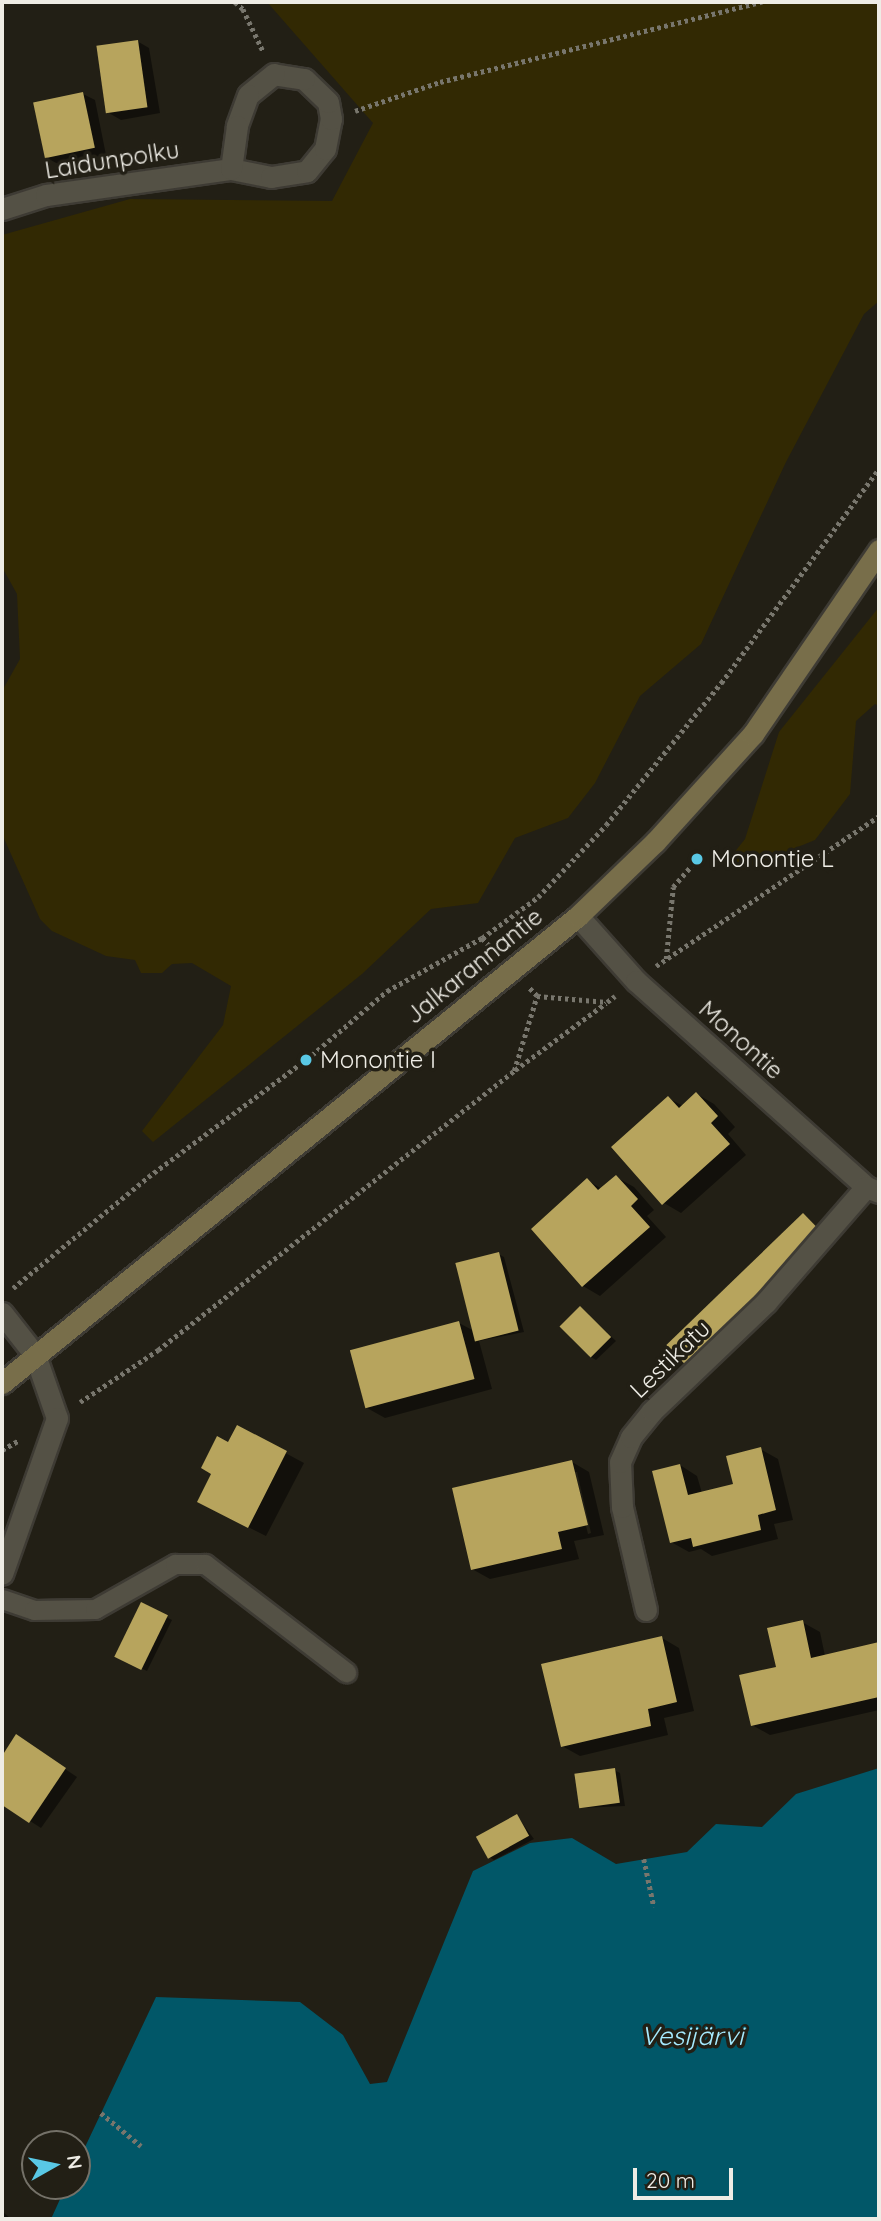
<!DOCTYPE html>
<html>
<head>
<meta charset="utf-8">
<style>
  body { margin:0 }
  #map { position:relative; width:881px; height:2221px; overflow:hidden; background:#221f15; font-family:Quicksand,sans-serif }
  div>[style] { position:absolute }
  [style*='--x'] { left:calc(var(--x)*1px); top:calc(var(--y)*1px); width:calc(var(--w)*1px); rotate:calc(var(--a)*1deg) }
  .green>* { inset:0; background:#322903 }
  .water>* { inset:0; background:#015768 }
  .shadow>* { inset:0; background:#0007 }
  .building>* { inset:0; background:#b7a45d; transform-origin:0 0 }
  .path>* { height:4.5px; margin-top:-2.25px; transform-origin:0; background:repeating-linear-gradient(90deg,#78766d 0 3.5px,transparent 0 7px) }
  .roads { filter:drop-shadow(2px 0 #3e3b34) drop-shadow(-2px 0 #3e3b34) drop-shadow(0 2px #3e3b34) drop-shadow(0 -2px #3e3b34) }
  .lane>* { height:19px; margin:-9.5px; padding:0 9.5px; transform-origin:9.5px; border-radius:9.5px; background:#545145 }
  .street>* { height:21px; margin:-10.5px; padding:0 10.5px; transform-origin:10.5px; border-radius:10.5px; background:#545145 }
  .secondary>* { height:21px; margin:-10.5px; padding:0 10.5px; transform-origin:10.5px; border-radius:10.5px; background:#786e4a }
  .dots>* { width:19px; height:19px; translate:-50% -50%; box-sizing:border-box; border:4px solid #221f15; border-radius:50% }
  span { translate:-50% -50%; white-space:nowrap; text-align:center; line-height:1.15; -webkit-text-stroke:7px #221f15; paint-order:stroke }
  .street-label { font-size:24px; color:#eeece5 }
  .poi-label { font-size:24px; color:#eeece5 }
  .left { translate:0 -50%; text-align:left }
  .water-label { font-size:26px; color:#a6ebff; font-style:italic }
  .frame { position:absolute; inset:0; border:4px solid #eeece5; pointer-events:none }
  .north { position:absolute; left:21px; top:2130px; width:70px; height:70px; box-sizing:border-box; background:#221f15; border:2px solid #747168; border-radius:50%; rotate:81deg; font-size:19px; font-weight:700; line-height:28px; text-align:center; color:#eeece5 }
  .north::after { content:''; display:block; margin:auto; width:24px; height:32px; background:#59c8e5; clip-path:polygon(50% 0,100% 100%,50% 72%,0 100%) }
  .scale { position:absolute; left:633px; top:2168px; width:100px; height:32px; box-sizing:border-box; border:4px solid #eeece5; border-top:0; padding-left:9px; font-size:21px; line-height:24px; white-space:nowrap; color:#eeece5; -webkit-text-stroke:5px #221f15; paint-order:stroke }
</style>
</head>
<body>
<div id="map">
  <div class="green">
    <div style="clip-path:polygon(267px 2px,879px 2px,879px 301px,864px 314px,786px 462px,701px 644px,640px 696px,595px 783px,568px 818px,515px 838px,478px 903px,431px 909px,362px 974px,153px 1142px,142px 1131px,223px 1025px,231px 986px,192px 963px,172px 964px,162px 973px,141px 973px,135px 960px,106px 956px,52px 931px,40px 919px,2px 834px,2px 691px,20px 659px,17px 594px,2px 567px,2px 235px,130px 199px,332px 201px,373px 123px)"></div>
    <div style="clip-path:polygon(879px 607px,879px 706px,875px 704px,856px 721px,850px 794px,815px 840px,741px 870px,733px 854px,745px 839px,779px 732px)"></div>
  </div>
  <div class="water">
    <div style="clip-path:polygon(879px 1768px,879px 2219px,51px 2219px,66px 2186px,77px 2186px,77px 2164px,156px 1997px,300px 2002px,343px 2035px,370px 2084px,387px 2082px,473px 1871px,530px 1843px,572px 1838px,616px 1864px,687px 1852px,716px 1824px,762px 1827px,796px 1794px)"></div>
  </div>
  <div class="shadow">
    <div style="clip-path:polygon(137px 41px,149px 48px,160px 113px,121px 120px,109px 113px)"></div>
    <div style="clip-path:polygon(83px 94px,95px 100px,106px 155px,58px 164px,47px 158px)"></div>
    <div style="clip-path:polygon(697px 1094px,714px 1104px,735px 1127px,728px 1134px,746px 1155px,681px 1213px,664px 1203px,668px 1098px,683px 1106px)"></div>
    <div style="clip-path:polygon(616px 1177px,634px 1187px,654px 1210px,647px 1216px,666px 1237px,600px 1296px,583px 1286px,587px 1180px,602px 1189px)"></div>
    <div style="clip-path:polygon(804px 1215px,827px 1238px,688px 1364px,683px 1361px)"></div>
    <div style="clip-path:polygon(498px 1254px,504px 1257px,524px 1332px,479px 1341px,492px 1389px,385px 1418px,367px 1408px,459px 1323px,476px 1332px)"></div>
    <div style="clip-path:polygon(580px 1308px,616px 1341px,596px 1360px,591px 1357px)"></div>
    <div style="clip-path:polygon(237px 1427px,304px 1463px,266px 1536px,216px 1511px,229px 1444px)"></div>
    <div style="clip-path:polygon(760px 1449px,778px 1459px,793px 1520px,774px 1524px,778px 1539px,712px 1556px,701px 1549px,689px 1552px,671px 1542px,680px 1465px,697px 1476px,702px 1493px,735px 1485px)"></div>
    <div style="clip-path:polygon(evenodd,572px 1462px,589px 1472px,604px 1535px,574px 1541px,579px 1559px,490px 1579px,472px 1569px,572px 1462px,573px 1472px,577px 1472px,591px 1533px,588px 1534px,573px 1472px)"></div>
    <div style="clip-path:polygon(142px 1605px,172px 1620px,147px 1671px,123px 1659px)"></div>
    <div style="clip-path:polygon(802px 1622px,820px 1632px,825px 1656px,879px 1644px,879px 1710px,770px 1735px,752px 1725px)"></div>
    <div style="clip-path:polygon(662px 1638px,679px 1648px,694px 1711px,664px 1718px,668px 1735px,580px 1756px,562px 1746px)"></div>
    <div style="clip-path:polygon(17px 1737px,77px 1777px,41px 1828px,2px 1803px,2px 1759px)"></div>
    <div style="clip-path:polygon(614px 1770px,620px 1773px,625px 1806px,581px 1808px)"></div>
    <div style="clip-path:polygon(517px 1816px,534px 1839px,494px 1860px,489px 1857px)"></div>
    <div style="clip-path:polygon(2px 2211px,11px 2219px,2px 2219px)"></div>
  </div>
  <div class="building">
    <div style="left:138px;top:40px;width:68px;height:42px;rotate:82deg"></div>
    <div style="left:83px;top:92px;width:57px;height:51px;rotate:78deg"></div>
    <div style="clip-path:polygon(696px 1092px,718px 1116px,711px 1123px,730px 1144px,662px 1205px,611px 1147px,668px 1096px,679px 1108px)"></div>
    <div style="clip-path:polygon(616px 1175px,638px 1199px,631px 1206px,650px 1227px,582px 1287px,531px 1229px,587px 1178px,598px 1190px)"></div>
    <div style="left:803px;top:1213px;width:29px;height:190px;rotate:46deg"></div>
    <div style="left:499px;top:1252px;width:81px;height:45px;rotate:76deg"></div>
    <div style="left:580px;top:1306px;width:44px;height:29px;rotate:45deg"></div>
    <div style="left:459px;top:1321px;width:60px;height:113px;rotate:75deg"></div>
    <div style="clip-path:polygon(237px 1425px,287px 1451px,248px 1528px,197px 1502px,211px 1474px,201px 1468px,217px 1436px,228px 1442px)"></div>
    <div style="clip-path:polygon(761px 1447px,776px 1510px,758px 1515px,761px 1530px,693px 1547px,691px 1538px,670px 1543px,652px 1471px,680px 1464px,688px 1495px,733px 1484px,726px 1456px)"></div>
    <div style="clip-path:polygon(572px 1460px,588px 1525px,558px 1532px,562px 1549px,471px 1570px,452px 1488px)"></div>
    <div style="left:141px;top:1602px;width:30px;height:61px;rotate:26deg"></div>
    <div style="clip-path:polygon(803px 1620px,811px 1658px,879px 1642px,879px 1697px,751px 1726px,739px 1675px,776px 1667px,767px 1628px)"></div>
    <div style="clip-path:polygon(662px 1636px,677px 1702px,648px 1709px,651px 1726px,561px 1747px,541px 1664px)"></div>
    <div style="clip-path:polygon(16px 1734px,66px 1768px,29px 1823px,2px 1805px,2px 1756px)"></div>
    <div style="left:615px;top:1768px;width:35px;height:41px;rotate:82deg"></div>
    <div style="left:517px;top:1814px;width:25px;height:47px;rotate:61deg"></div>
  </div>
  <div class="path">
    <div style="--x:235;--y:2;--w:11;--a:41"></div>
    <div style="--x:243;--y:9;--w:47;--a:64.5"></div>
    <div style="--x:355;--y:111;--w:90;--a:-18.8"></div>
    <div style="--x:440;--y:82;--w:332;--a:-14"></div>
    <div style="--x:482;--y:938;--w:18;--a:45"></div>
    <div style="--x:666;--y:959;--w:72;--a:-84.4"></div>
    <div style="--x:673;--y:887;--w:37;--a:-49"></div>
    <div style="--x:656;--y:966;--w:269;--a:-33.9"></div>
    <div style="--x:537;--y:996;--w:70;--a:4.9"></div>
    <div style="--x:607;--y:1002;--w:10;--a:-37"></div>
    <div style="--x:515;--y:1070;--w:113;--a:-36.4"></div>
    <div style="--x:13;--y:1288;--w:175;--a:-39.4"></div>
    <div style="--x:148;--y:1177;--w:204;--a:-36.6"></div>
    <div style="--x:312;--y:1055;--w:99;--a:-40.5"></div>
    <div style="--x:387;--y:991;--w:109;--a:-29.2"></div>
    <div style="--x:482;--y:938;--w:69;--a:-36.2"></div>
    <div style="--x:538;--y:897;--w:99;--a:-46.6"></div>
    <div style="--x:606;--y:825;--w:183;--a:-51"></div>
    <div style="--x:721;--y:683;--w:266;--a:-53.6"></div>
    <div style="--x:80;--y:1402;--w:94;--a:-33.7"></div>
    <div style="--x:158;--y:1350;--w:452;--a:-38.1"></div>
    <div style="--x:514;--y:1071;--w:78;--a:-73"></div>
    <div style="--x:537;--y:996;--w:11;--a:-135"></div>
    <div style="--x:2;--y:1450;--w:20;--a:-30"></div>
    <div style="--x:644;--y:1859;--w:49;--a:78.2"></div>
    <div style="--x:101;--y:2113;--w:52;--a:39.5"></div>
  </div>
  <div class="roads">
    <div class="lane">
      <div style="--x:2;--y:1599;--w:34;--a:19"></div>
      <div style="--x:34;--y:1610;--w:61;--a:-0.9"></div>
      <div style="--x:95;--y:1609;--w:92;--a:-29.4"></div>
      <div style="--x:175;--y:1564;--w:30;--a:0"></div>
      <div style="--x:205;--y:1564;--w:178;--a:37.5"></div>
    </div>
    <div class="street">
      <div style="--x:2;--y:209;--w:46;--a:-17.7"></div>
      <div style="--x:46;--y:195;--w:187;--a:-8"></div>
      <div style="--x:231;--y:169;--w:41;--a:11.3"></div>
      <div style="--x:271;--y:177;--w:36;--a:-9"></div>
      <div style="--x:307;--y:171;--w:28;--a:-51"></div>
      <div style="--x:325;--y:149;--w:31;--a:-79"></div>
      <div style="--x:331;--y:119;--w:17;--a:-100"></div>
      <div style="--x:328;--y:102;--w:33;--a:-136"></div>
      <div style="--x:304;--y:79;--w:30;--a:-171"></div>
      <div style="--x:274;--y:74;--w:33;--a:141"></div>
      <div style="--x:248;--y:95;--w:33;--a:110"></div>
      <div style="--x:237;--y:126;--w:43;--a:97.9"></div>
      <div style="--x:578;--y:916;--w:87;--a:48.3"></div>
      <div style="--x:636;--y:981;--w:309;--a:41.8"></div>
      <div style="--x:866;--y:1187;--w:14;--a:21"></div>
      <div style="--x:2;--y:1313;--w:53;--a:51.8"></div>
      <div style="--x:35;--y:1355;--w:67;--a:70.8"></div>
      <div style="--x:57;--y:1418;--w:165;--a:109.4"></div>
      <div style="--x:646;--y:1610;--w:106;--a:-103.1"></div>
      <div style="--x:622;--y:1507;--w:45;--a:-92.5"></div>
      <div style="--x:620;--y:1462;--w:27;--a:-66"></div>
      <div style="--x:631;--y:1437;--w:33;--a:-51"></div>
      <div style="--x:652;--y:1411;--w:158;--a:-43.7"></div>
      <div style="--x:766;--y:1302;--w:152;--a:-49"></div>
    </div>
    <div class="secondary">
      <div style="--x:2;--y:1383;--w:742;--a:-39.03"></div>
      <div style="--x:578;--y:916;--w:107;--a:-43.9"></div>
      <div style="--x:655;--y:842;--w:146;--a:-47.8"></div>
      <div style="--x:753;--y:734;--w:223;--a:-55.6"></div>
    </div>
  </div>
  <div class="dots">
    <div style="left:697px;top:859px;background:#59c8e5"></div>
    <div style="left:306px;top:1060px;background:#59c8e5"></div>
  </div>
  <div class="street-label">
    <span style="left:112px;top:160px;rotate:-9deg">Laidunpolku</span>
    <span style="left:474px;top:966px;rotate:-39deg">Jalkarannantie</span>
    <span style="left:741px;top:1040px;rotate:42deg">Monontie</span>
    <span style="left:670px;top:1359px;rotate:-44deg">Lestikatu</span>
  </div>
  <div class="poi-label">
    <span class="left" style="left:711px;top:859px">Monontie L</span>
    <span class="left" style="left:320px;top:1060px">Monontie I</span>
  </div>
  <div class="water-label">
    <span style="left:692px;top:2036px">Vesijärvi</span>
  </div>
  <div class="frame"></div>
  <div class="north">N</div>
  <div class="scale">20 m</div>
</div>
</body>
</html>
